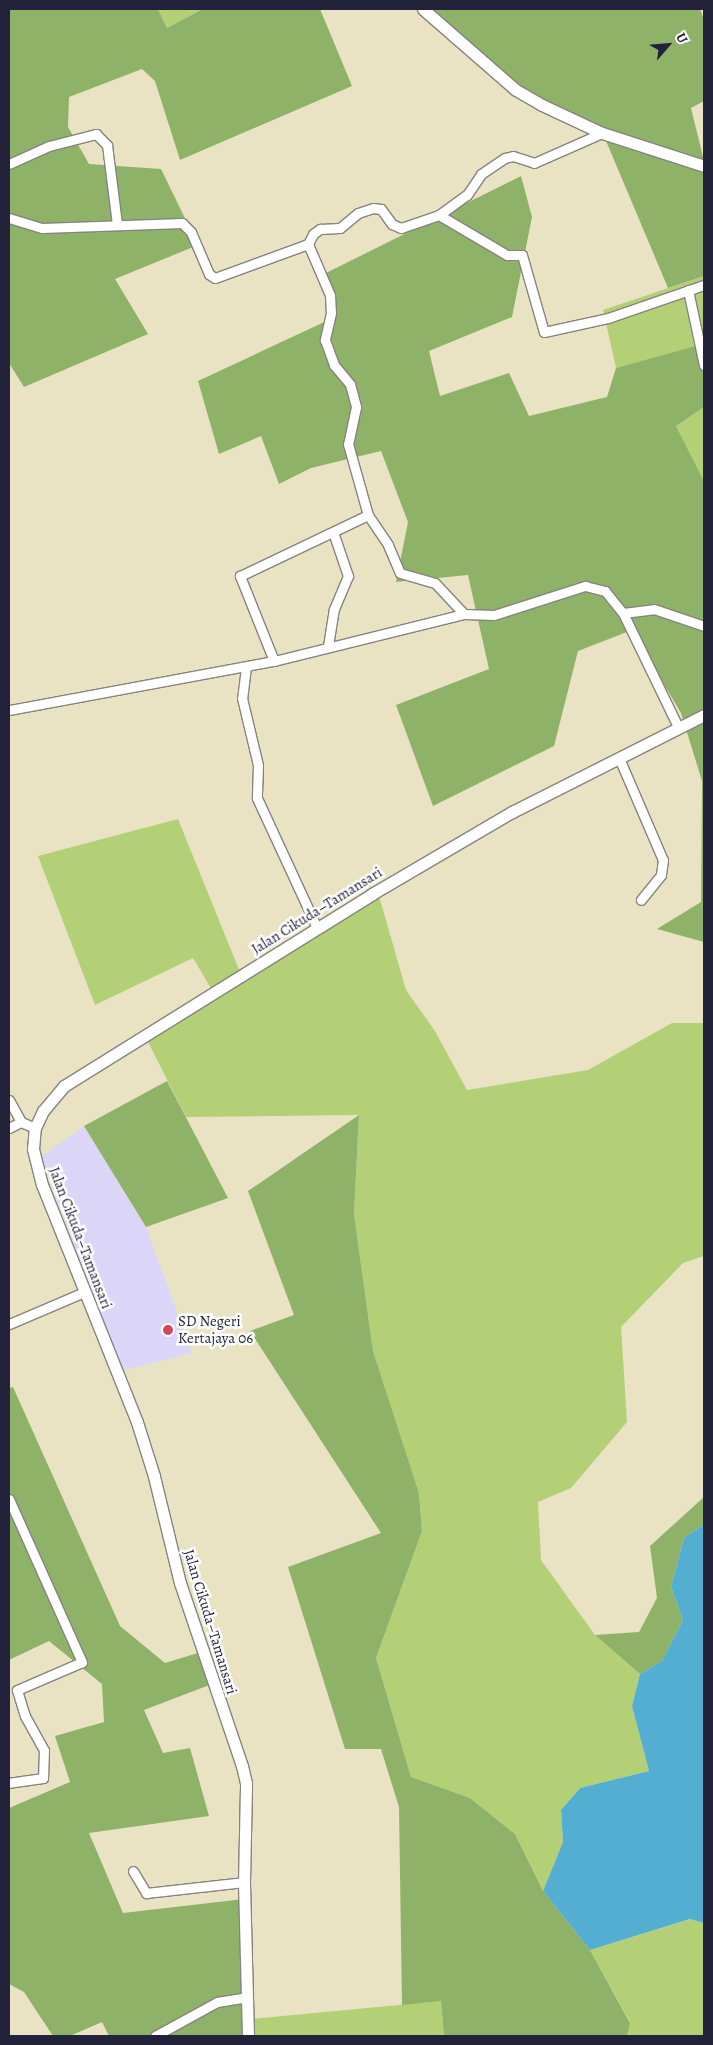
<!DOCTYPE html>
<html>
<head>
<meta charset="utf-8">
<style>
  body { margin:0 }
  #map { position:relative; width:713px; height:2045px; overflow:hidden; background:#e9e3c4; font-family:Alegreya,serif }
  div>[style] { position:absolute }
  [style*='--x'] { left:calc(var(--x)*1px); top:calc(var(--y)*1px); width:calc(var(--w)*1px); rotate:calc(var(--a)*1deg) }
  .built>* { inset:0; background:#dbd6f7 }
  .green>* { inset:0; background:#b3d077 }
  .forest>* { inset:0; background:#8eb268 }
  .water>* { inset:0; background:#54aed2 }
  .roads { filter:drop-shadow(1px 0 #868280) drop-shadow(-1px 0 #868280) drop-shadow(0 1px #868280) drop-shadow(0 -1px #868280) }
  .minor>* { height:9px; margin:-4.5px; padding:0 4.5px; transform-origin:4.5px; border-radius:4.5px; background:#fff }
  .tertiary>* { height:11px; margin:-5.5px; padding:0 5.5px; transform-origin:5.5px; border-radius:5.5px; background:#fff }
  .dots>* { width:14px; height:14px; translate:-50% -50%; box-sizing:border-box; border:2px solid #fff; border-radius:50% }
  span { translate:-50% -50%; white-space:nowrap; text-align:center; line-height:1.15; -webkit-text-stroke:5px #fff; paint-order:stroke }
  .street-label { font-size:15px; color:#22223b }
  .poi-label { font-size:15px; color:#22223b }
  .left { translate:0 -50%; text-align:left }
  .frame { position:absolute; inset:0; border:10px solid #22223b; pointer-events:none }
  .north { position:absolute; left:643px; top:20px; width:50px; height:50px; -webkit-text-stroke:4px #fff; paint-order:stroke; rotate:63deg; font-size:14px; font-weight:700; line-height:20px; text-align:center; color:#22223b }
  .north::after { content:''; display:block; margin:auto; width:18px; height:22px; background:#22223b; clip-path:polygon(50% 0,100% 100%,50% 72%,0 100%) }
</style>
</head>
<body>
<div id="map">
  <div class="built">
    <div style="clip-path:polygon(84px 1126px,146px 1227px,192px 1353px,122px 1371px,41px 1157px)"></div>
  </div>
  <div class="green">
    <div style="clip-path:polygon(158px 9px,203px 9px,167px 28px)"></div>
    <div style="clip-path:polygon(704px 276px,704px 377px,696px 347px,616px 368px,603px 310px)"></div>
    <div style="clip-path:polygon(704px 407px,704px 481px,676px 426px)"></div>
    <div style="clip-path:polygon(178px 819px,242px 977px,377px 889px,406px 990px,435px 1031px,467px 1090px,588px 1070px,672px 1023px,704px 1023px,704px 1256px,683px 1263px,621px 1327px,627px 1422px,571px 1488px,538px 1502px,541px 1560px,595px 1635px,640px 1674px,632px 1706px,649px 1771px,580px 1788px,561px 1810px,563px 1842px,543px 1891px,515px 1834px,470px 1798px,411px 1777px,376px 1658px,422px 1531px,419px 1493px,373px 1351px,354px 1214px,359px 1115px,186px 1117px,147px 1040px,215px 995px,193px 958px,95px 1005px,38px 856px)"></div>
    <div style="clip-path:polygon(691px 1919px,704px 1923px,704px 2036px,627px 2036px,630px 2022px,590px 1950px)"></div>
    <div style="clip-path:polygon(441px 2001px,444px 2036px,252px 2036px,251px 2019px)"></div>
  </div>
  <div class="forest">
    <div style="clip-path:polygon(9px 9px,158px 9px,167px 28px,203px 9px,320px 9px,352px 86px,180px 160px,155px 81px,142px 69px,69px 97px,68px 127px,89px 164px,161px 169px,198px 245px,115px 279px,148px 334px,24px 387px,9px 363px)"></div>
    <div style="clip-path:polygon(419px 9px,700px 9px,704px 20px,704px 101px,691px 108px,704px 161px,704px 276px,668px 288px,601px 129px,512px 87px)"></div>
    <div style="clip-path:polygon(521px 176px,532px 217px,512px 317px,429px 351px,440px 396px,509px 373px,529px 416px,607px 397px,616px 368px,696px 346px,704px 377px,704px 407px,676px 426px,704px 481px,704px 942px,657px 929px,701px 902px,702px 781px,681px 713px,632px 630px,578px 651px,554px 746px,433px 806px,396px 705px,489px 669px,468px 575px,396px 582px,408px 522px,381px 451px,311px 468px,279px 484px,261px 436px,219px 454px,198px 381px,333px 318px,326px 273px)"></div>
    <div style="clip-path:polygon(167px 1081px,228px 1198px,146px 1227px,84px 1126px)"></div>
    <div style="clip-path:polygon(359px 1115px,354px 1214px,373px 1351px,419px 1493px,422px 1531px,376px 1658px,411px 1777px,470px 1798px,515px 1834px,543px 1891px,590px 1950px,630px 2023px,627px 2036px,444px 2036px,441px 2001px,402px 2005px,399px 1807px,381px 1749px,345px 1749px,288px 1567px,381px 1533px,250px 1331px,294px 1315px,248px 1191px)"></div>
    <div style="clip-path:polygon(13px 1387px,120px 1626px,165px 1663px,201px 1652px,212px 1684px,144px 1710px,163px 1753px,190px 1748px,209px 1816px,89px 1833px,123px 1913px,244px 1899px,252px 2036px,109px 2036px,102px 2022px,70px 2036px,53px 2036px,24px 1992px,9px 1984px,9px 1808px,70px 1782px,55px 1736px,104px 1722px,102px 1684px,49px 1641px,9px 1660px,9px 1388px)"></div>
    <div style="clip-path:polygon(704px 1497px,704px 1524px,684px 1538px,671px 1587px,683px 1620px,662px 1661px,640px 1674px,595px 1635px,639px 1632px,657px 1598px,650px 1546px)"></div>
  </div>
  <div class="water">
    <div style="clip-path:polygon(704px 1524px,704px 1923px,690px 1919px,590px 1950px,543px 1891px,563px 1842px,561px 1810px,580px 1788px,649px 1771px,632px 1706px,640px 1674px,662px 1661px,683px 1620px,671px 1587px,684px 1538px)"></div>
  </div>
  <div class="roads">
    <div class="minor">
      <div style="--x:9;--y:164;--w:44;--a:-24.2"></div>
      <div style="--x:49;--y:146;--w:49;--a:-14.3"></div>
      <div style="--x:96;--y:134;--w:16;--a:45"></div>
      <div style="--x:107;--y:145;--w:80;--a:82.8"></div>
      <div style="--x:439;--y:215;--w:79;--a:30.5"></div>
      <div style="--x:507;--y:255;--w:15;--a:0"></div>
      <div style="--x:522;--y:255;--w:80;--a:74.1"></div>
      <div style="--x:544;--y:332;--w:66;--a:-12.3"></div>
      <div style="--x:608;--y:318;--w:102;--a:-19"></div>
      <div style="--x:9;--y:218;--w:34;--a:17"></div>
      <div style="--x:42;--y:228;--w:140;--a:-2"></div>
      <div style="--x:182;--y:223;--w:13;--a:45"></div>
      <div style="--x:191;--y:232;--w:46;--a:66.8"></div>
      <div style="--x:209;--y:274;--w:7;--a:34"></div>
      <div style="--x:215;--y:278;--w:99;--a:-20.1"></div>
      <div style="--x:308;--y:244;--w:11;--a:-63"></div>
      <div style="--x:313;--y:234;--w:9;--a:-36"></div>
      <div style="--x:320;--y:229;--w:20;--a:-3"></div>
      <div style="--x:340;--y:228;--w:23;--a:-40"></div>
      <div style="--x:358;--y:213;--w:16;--a:-18"></div>
      <div style="--x:373;--y:208;--w:8;--a:7"></div>
      <div style="--x:381;--y:209;--w:19;--a:54"></div>
      <div style="--x:392;--y:224;--w:10;--a:24"></div>
      <div style="--x:401;--y:228;--w:40;--a:-18.9"></div>
      <div style="--x:439;--y:215;--w:34;--a:-36"></div>
      <div style="--x:467;--y:195;--w:25;--a:-56"></div>
      <div style="--x:481;--y:174;--w:29;--a:-34"></div>
      <div style="--x:505;--y:158;--w:8;--a:-14"></div>
      <div style="--x:513;--y:156;--w:22;--a:18"></div>
      <div style="--x:534;--y:163;--w:74;--a:-23.8"></div>
      <div style="--x:308;--y:244;--w:56;--a:66.7"></div>
      <div style="--x:330;--y:295;--w:18;--a:87"></div>
      <div style="--x:331;--y:313;--w:28;--a:103"></div>
      <div style="--x:325;--y:340;--w:27;--a:70"></div>
      <div style="--x:334;--y:365;--w:25;--a:50"></div>
      <div style="--x:350;--y:384;--w:24;--a:75"></div>
      <div style="--x:356;--y:407;--w:38;--a:102"></div>
      <div style="--x:348;--y:444;--w:74;--a:74.3"></div>
      <div style="--x:368;--y:515;--w:36;--a:56"></div>
      <div style="--x:388;--y:545;--w:30;--a:67"></div>
      <div style="--x:400;--y:573;--w:36;--a:16"></div>
      <div style="--x:435;--y:583;--w:42;--a:46.9"></div>
      <div style="--x:688;--y:290;--w:77;--a:78"></div>
      <div style="--x:623;--y:613;--w:31;--a:-7"></div>
      <div style="--x:654;--y:609;--w:53;--a:18.8"></div>
      <div style="--x:328;--y:646;--w:37;--a:-81"></div>
      <div style="--x:334;--y:609;--w:36;--a:-67"></div>
      <div style="--x:348;--y:576;--w:46;--a:-108.8"></div>
      <div style="--x:274;--y:661;--w:92;--a:-111.8"></div>
      <div style="--x:240;--y:576;--w:142;--a:-25.5"></div>
      <div style="--x:246;--y:667;--w:31;--a:97"></div>
      <div style="--x:242;--y:698;--w:69;--a:76.6"></div>
      <div style="--x:258;--y:765;--w:33;--a:92"></div>
      <div style="--x:257;--y:798;--w:143;--a:65.2"></div>
      <div style="--x:9;--y:710;--w:269;--a:-10.5"></div>
      <div style="--x:274;--y:661;--w:196;--a:-13.9"></div>
      <div style="--x:464;--y:614;--w:30;--a:2"></div>
      <div style="--x:494;--y:615;--w:96;--a:-17.7"></div>
      <div style="--x:585;--y:586;--w:21;--a:14"></div>
      <div style="--x:605;--y:591;--w:28;--a:51"></div>
      <div style="--x:623;--y:613;--w:127;--a:64.2"></div>
      <div style="--x:619;--y:758;--w:111;--a:66.7"></div>
      <div style="--x:663;--y:860;--w:15;--a:98"></div>
      <div style="--x:661;--y:875;--w:32;--a:129"></div>
      <div style="--x:9;--y:1100;--w:25;--a:61"></div>
      <div style="--x:21;--y:1122;--w:15;--a:23"></div>
      <div style="--x:9;--y:1128;--w:13;--a:-27"></div>
      <div style="--x:9;--y:1324;--w:82;--a:-23.1"></div>
      <div style="--x:9;--y:1499;--w:179;--a:65.9"></div>
      <div style="--x:82;--y:1662;--w:71;--a:156.7"></div>
      <div style="--x:17;--y:1690;--w:27;--a:73"></div>
      <div style="--x:25;--y:1716;--w:39;--a:61"></div>
      <div style="--x:44;--y:1750;--w:28;--a:92"></div>
      <div style="--x:43;--y:1778;--w:34;--a:172"></div>
      <div style="--x:133;--y:1871;--w:26;--a:59"></div>
      <div style="--x:146;--y:1893;--w:99;--a:-6.4"></div>
      <div style="--x:155;--y:2036;--w:71;--a:-28.7"></div>
      <div style="--x:217;--y:2002;--w:30;--a:-9"></div>
    </div>
    <div class="tertiary">
      <div style="--x:423;--y:9;--w:123;--a:41.1"></div>
      <div style="--x:516;--y:90;--w:30;--a:30"></div>
      <div style="--x:542;--y:105;--w:66;--a:25"></div>
      <div style="--x:602;--y:133;--w:107;--a:17.9"></div>
      <div style="--x:248;--y:2036;--w:154;--a:-91.5"></div>
      <div style="--x:244;--y:1882;--w:99;--a:-88.8"></div>
      <div style="--x:246;--y:1783;--w:17;--a:-103"></div>
      <div style="--x:242;--y:1766;--w:193;--a:-108.7"></div>
      <div style="--x:180;--y:1583;--w:110;--a:-103.7"></div>
      <div style="--x:154;--y:1476;--w:57;--a:-107.5"></div>
      <div style="--x:137;--y:1422;--w:255;--a:-111.8"></div>
      <div style="--x:42;--y:1185;--w:37;--a:-104"></div>
      <div style="--x:33;--y:1149;--w:21;--a:-85"></div>
      <div style="--x:35;--y:1128;--w:19;--a:-65"></div>
      <div style="--x:43;--y:1111;--w:33;--a:-50"></div>
      <div style="--x:64;--y:1086;--w:363;--a:-31.9"></div>
      <div style="--x:372;--y:894;--w:162;--a:-30.4"></div>
      <div style="--x:512;--y:812;--w:215;--a:-26.8"></div>
    </div>
  </div>
  <div class="dots">
    <div style="left:168px;top:1330px;background:#d1495b"></div>
  </div>
  <div class="street-label">
    <span style="left:317px;top:911px;rotate:-32deg">Jalan Cikuda–Tamansari</span>
    <span style="left:80px;top:1238px;rotate:69deg">Jalan Cikuda–Tamansari</span>
    <span style="left:210px;top:1622px;rotate:73deg">Jalan Cikuda–Tamansari</span>
  </div>
  <div class="poi-label">
    <span class="left" style="left:178px;top:1330px">SD Negeri<br>Kertajaya 06</span>
  </div>
  <div class="frame"></div>
  <div class="north">U</div>
</div>
</body>
</html>
